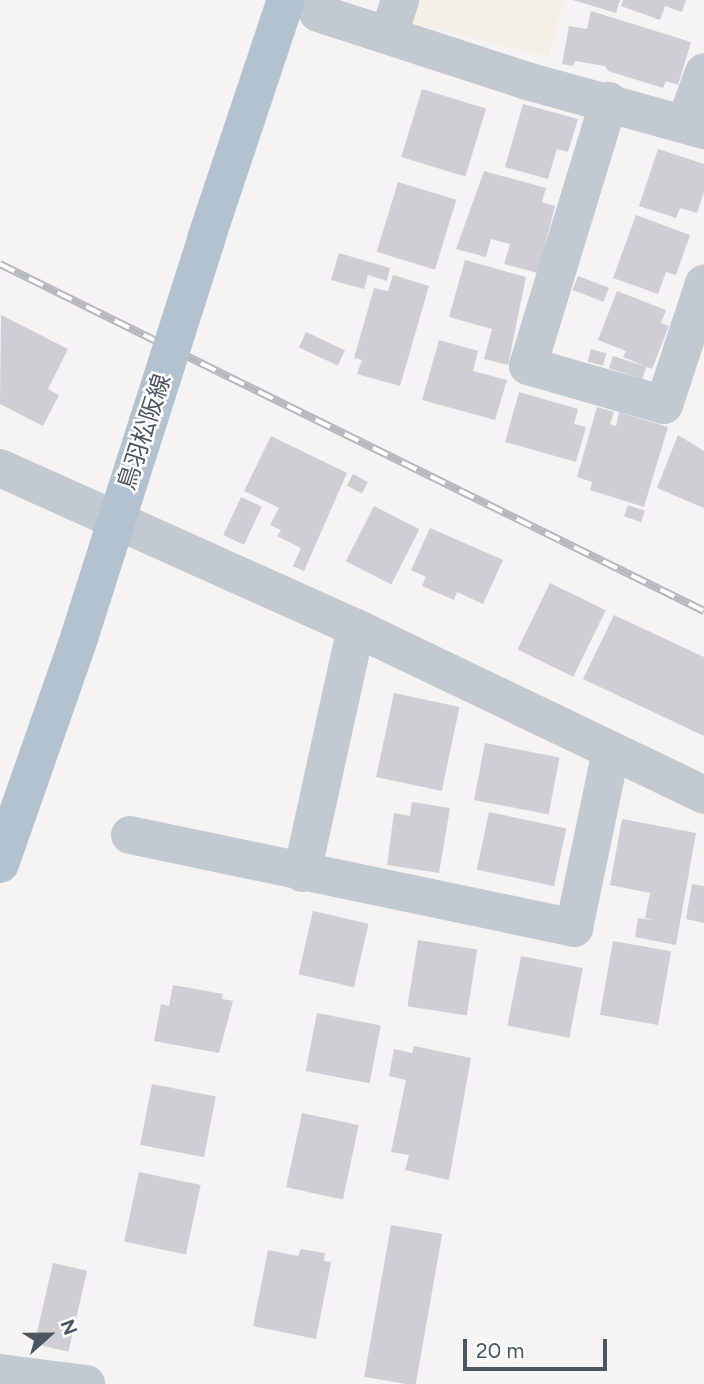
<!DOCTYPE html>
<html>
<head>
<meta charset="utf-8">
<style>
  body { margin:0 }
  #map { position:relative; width:704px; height:1384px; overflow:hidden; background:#f5f3f3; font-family:Figtree,"Noto Sans JP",sans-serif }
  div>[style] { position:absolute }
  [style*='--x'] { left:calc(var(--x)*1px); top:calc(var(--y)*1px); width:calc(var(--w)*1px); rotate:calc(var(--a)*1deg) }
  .sand>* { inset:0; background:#f5f0e5 }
  .building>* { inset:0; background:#cdcfd5; transform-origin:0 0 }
  .minor>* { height:38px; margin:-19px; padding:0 19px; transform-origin:19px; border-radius:19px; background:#c1cad2 }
  .primary>* { height:38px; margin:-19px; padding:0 19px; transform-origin:19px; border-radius:19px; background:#b3c2d1 }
  .rail>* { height:8px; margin-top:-4px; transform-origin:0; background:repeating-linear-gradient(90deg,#fff 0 16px,#b5b8bd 0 32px); box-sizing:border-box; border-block:2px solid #b5b8bd }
  .primary-bridge>* { height:38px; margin:-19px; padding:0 19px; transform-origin:19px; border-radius:19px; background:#b3c2d1 }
  span { translate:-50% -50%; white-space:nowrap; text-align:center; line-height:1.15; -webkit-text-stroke:5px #fff; paint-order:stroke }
  .street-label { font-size:24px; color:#4a5661 }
  .north { position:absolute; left:14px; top:1300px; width:70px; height:70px; -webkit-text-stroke:5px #fff; paint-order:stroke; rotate:69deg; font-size:19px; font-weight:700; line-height:28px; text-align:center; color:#4a5661 }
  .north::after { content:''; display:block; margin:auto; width:24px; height:32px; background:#4a5661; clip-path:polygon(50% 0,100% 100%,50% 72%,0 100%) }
  .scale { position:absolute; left:463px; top:1339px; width:144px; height:32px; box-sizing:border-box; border:4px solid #4a5661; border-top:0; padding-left:9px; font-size:21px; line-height:24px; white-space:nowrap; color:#4a5661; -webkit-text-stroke:5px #fff; paint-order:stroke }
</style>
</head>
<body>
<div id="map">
  <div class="sand">
    <div style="clip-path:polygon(404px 0,564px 0,549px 57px,398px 20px)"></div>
  </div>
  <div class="building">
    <div style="clip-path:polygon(573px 0,620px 0,616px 13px)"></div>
    <div style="clip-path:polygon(623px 0,686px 0,682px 12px,665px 6px,660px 20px,621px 6px)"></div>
    <div style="clip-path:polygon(591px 11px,691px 42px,678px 85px,666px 81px,663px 88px,608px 71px,605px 66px,575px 61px,573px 66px,562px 64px,569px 26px,587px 29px)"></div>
    <div style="left:422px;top:89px;width:67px;height:71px;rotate:17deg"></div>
    <div style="clip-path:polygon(523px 104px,578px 119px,568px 152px,557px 149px,548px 179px,505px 167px)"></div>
    <div style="clip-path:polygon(658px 149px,704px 164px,704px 192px,697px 213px,680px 208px,676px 218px,639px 206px)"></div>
    <div style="clip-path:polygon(484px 171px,546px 188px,542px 202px,555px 206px,538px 273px,504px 264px,510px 244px,491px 239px,486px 257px,456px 249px)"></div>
    <div style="left:398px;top:182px;width:61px;height:73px;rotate:17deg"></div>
    <div style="clip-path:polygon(636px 215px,690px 235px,676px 275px,666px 272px,658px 294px,613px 278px)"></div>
    <div style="clip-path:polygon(339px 253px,390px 268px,387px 281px,368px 275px,364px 289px,331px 280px)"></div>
    <div style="clip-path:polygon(465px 260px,526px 277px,508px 365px,484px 359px,492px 329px,449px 317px)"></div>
    <div style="clip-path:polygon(393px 275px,429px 286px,400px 386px,357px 374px,362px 360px,354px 358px,374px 288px,388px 291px)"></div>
    <div style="left:578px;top:276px;width:33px;height:15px;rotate:21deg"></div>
    <div style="clip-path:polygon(617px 291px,666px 310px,661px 323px,669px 326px,652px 369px,623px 357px,626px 351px,598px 340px)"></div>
    <div style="clip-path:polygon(1px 315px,68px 349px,48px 389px,59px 395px,43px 426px,0 404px)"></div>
    <div style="left:306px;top:332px;width:43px;height:17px;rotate:25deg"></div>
    <div style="clip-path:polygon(439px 340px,478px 351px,473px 371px,507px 380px,495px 420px,422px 400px)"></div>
    <div style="left:591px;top:349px;width:16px;height:13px;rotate:15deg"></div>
    <div style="left:613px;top:356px;width:35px;height:13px;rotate:18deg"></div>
    <div style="clip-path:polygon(519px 392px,578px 409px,574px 424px,586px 427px,576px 462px,505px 442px)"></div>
    <div style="clip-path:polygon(597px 407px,614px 412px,610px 424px,616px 426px,619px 412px,668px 427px,644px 507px,590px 490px,592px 482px,577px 477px)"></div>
    <div style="clip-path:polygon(678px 435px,704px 451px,704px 508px,657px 488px)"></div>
    <div style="clip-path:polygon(271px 436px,347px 473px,304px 571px,293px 566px,301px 548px,277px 536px,281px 530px,270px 525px,279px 508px,244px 491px)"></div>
    <div style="left:353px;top:474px;width:17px;height:13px;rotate:28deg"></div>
    <div style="left:241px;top:497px;width:23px;height:42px;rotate:25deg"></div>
    <div style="left:628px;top:505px;width:18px;height:12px;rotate:19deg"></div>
    <div style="left:374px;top:506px;width:51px;height:62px;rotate:27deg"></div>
    <div style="clip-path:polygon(430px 528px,503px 560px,483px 604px,457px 592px,454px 600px,422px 586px,426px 577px,411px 570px)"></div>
    <div style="left:550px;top:583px;width:62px;height:74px;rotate:26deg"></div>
    <div style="clip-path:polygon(614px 615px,704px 657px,704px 736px,583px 679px)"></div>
    <div style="left:394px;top:693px;width:67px;height:86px;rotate:12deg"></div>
    <div style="left:485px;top:743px;width:76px;height:58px;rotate:11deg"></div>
    <div style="clip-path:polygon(412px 802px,450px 808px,439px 873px,387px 865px,394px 813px,410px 816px)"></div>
    <div style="left:489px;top:812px;width:79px;height:59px;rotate:12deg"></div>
    <div style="clip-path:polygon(622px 819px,696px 833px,676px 945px,635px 937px,638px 918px,654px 920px,645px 918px,650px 893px,610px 885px)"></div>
    <div style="clip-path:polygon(692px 884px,704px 886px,704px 923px,686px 919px)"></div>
    <div style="left:313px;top:911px;width:57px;height:65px;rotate:13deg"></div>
    <div style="left:418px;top:940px;width:60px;height:67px;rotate:9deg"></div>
    <div style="left:613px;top:941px;width:59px;height:75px;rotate:10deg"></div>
    <div style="left:521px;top:956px;width:63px;height:71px;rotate:11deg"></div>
    <div style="clip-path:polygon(173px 985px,223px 994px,222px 999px,233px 1001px,219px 1053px,154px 1041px,161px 1004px,169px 1006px)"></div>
    <div style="left:317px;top:1013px;width:65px;height:59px;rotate:11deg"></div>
    <div style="clip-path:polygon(414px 1046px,471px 1058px,449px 1180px,405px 1170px,409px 1155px,391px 1152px,406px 1080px,389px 1076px,394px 1049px,412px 1053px)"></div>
    <div style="left:152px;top:1084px;width:65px;height:62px;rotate:11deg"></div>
    <div style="left:302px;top:1113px;width:58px;height:76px;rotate:12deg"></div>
    <div style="left:139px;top:1172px;width:63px;height:71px;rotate:12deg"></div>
    <div style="left:391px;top:1225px;width:52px;height:154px;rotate:10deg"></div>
    <div style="clip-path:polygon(301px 1249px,325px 1253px,324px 1261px,331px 1262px,316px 1339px,253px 1326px,268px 1250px,298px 1256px)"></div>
    <div style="left:53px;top:1263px;width:35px;height:83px;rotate:13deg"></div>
  </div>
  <div class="minor">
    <div style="--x:318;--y:13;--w:220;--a:18"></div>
    <div style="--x:527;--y:81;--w:184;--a:15.5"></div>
    <div style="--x:389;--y:34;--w:36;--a:-72"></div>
    <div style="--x:609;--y:101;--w:277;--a:107"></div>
    <div style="--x:528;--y:366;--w:141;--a:16"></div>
    <div style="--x:664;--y:405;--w:128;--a:-71.8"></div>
    <div style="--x:685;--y:124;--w:55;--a:-69.9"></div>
    <div style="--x:0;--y:468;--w:390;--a:24.2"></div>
    <div style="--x:356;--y:628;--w:386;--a:25.6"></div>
    <div style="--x:130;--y:835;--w:454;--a:11.8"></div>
    <div style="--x:574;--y:928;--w:181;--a:-78.2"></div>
    <div style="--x:302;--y:873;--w:251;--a:-77.6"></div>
    <div style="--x:0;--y:1373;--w:87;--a:7.3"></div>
  </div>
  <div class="primary">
    <div style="--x:206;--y:239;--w:252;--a:-71.5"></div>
    <div style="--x:0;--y:864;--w:243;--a:-70.7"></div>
  </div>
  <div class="rail">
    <div style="--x:0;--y:264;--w:785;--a:26.24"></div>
  </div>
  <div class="primary-bridge">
    <div style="--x:80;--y:635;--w:416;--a:-72.3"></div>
  </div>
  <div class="street-label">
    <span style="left:144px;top:432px;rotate:-72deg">鳥羽松阪線</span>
  </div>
  <div class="north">N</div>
  <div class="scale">20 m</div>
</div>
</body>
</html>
